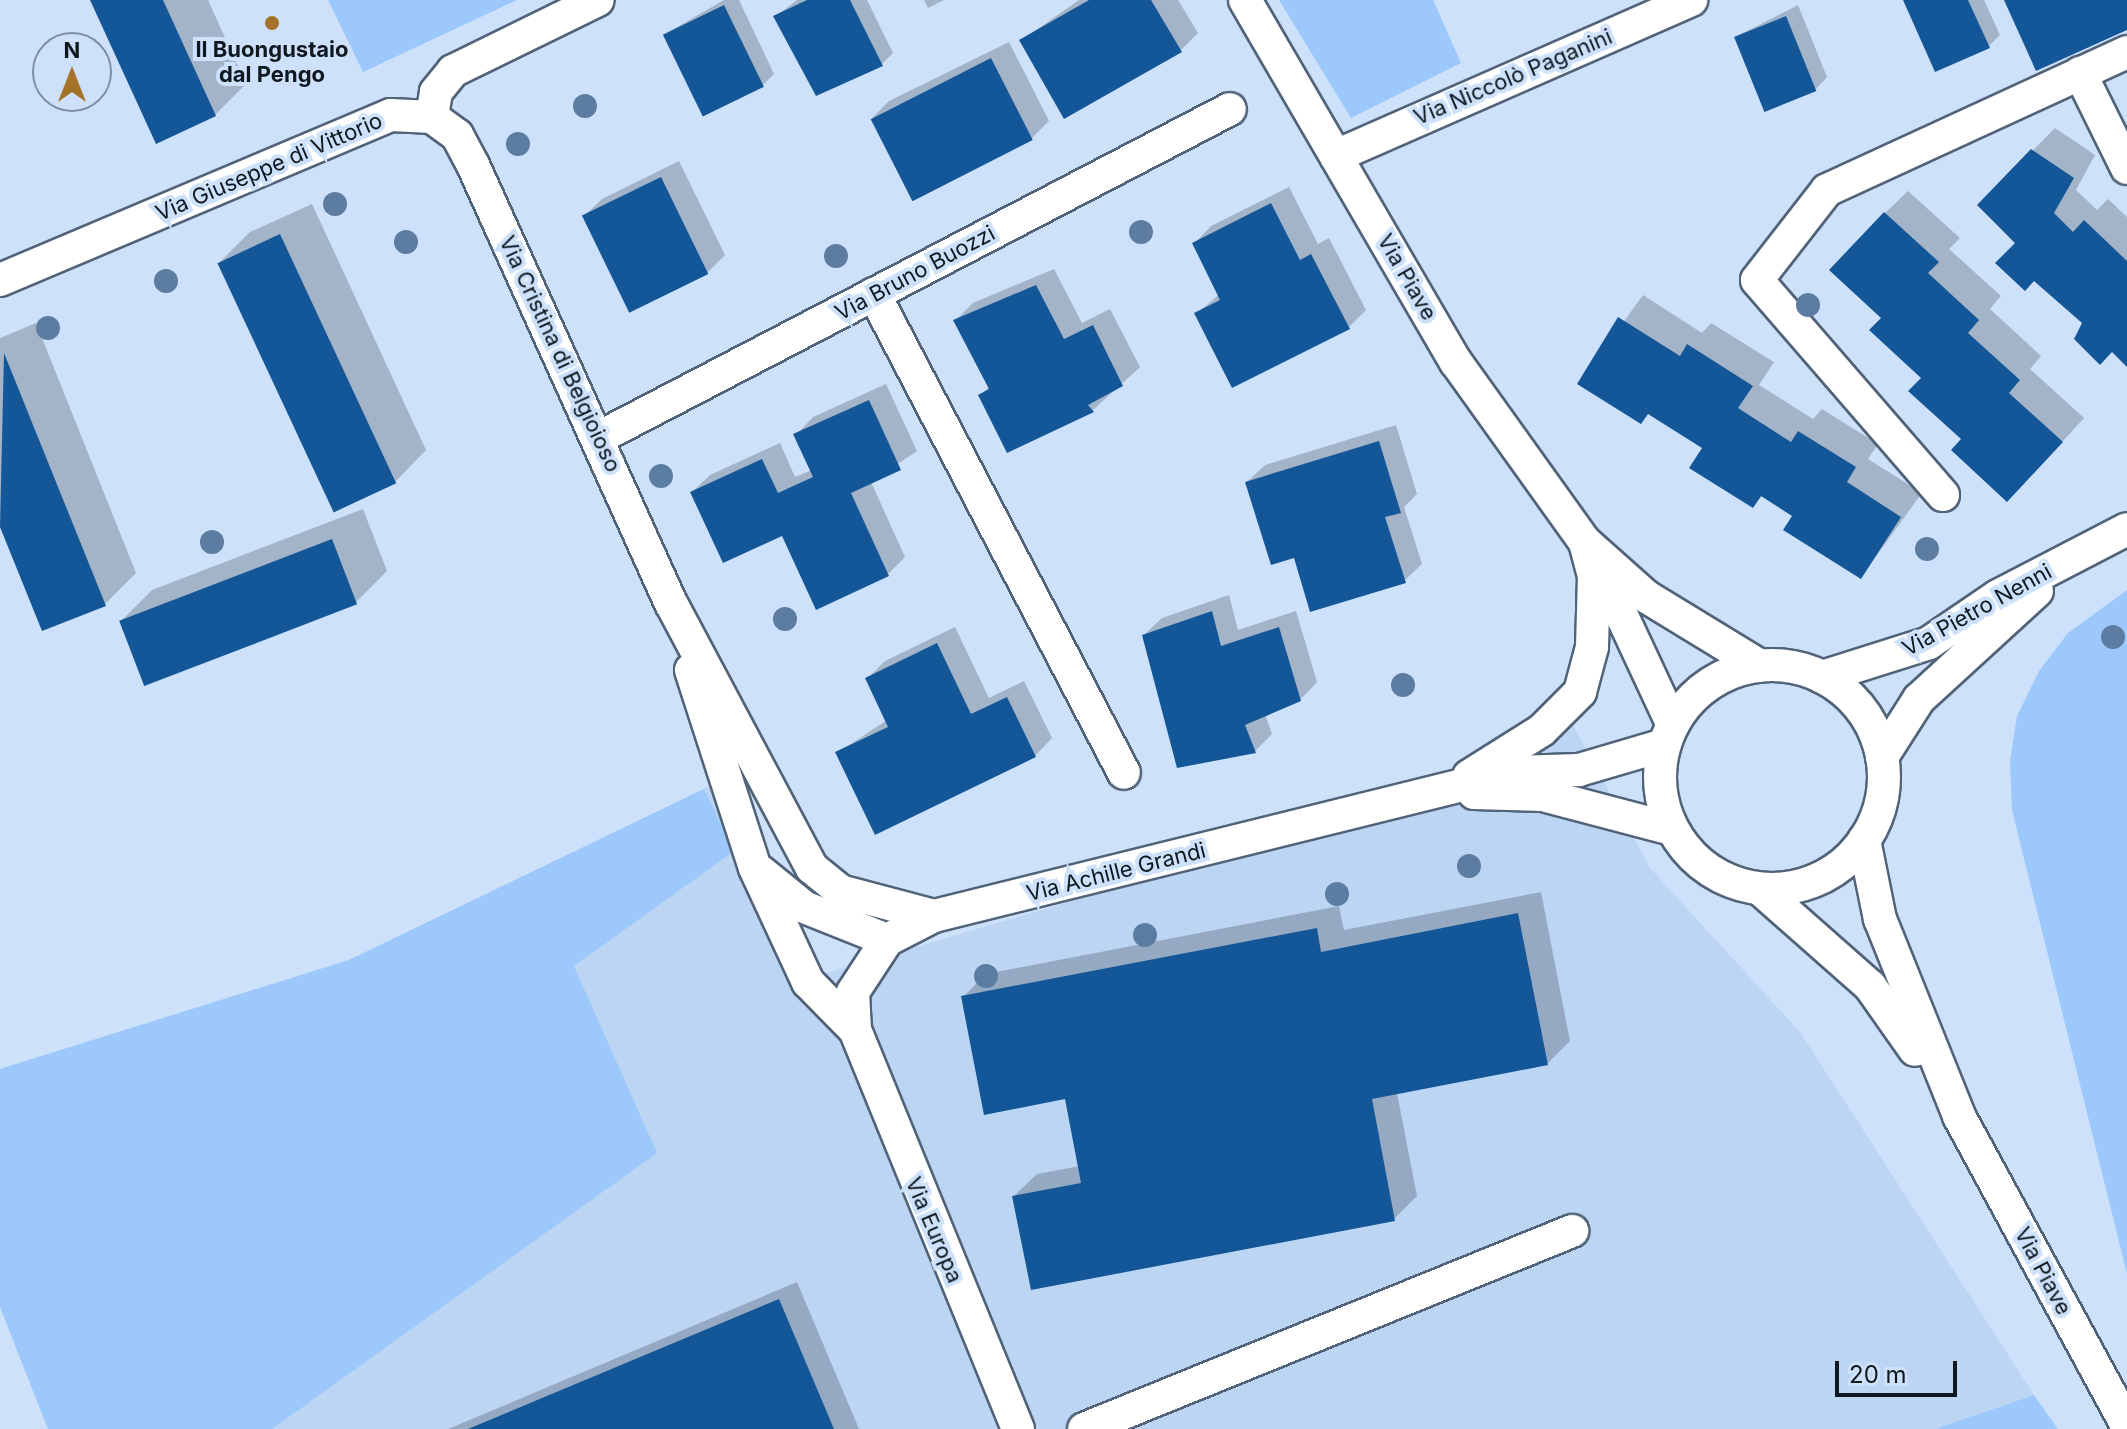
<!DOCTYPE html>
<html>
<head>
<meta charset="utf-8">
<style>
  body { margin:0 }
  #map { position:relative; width:2127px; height:1429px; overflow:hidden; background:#cde1fa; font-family:Inter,sans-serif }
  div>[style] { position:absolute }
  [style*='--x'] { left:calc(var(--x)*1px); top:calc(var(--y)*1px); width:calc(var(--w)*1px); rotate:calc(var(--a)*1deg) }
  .built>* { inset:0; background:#bbd5f3 }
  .green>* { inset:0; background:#9dc8fb }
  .shadow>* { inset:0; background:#0003 }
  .building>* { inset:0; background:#145798; transform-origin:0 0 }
  .roads { filter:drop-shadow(2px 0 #516378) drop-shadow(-2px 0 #516378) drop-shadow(0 2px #516378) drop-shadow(0 -2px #516378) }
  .minor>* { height:32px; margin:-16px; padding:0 16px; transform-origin:16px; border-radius:16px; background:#fff }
  .minor>.ring { margin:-16px; padding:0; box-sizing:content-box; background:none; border:32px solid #fff; border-radius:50% }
  .trees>* { width:24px; height:24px; margin:-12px; border-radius:50%; background:#5c7da1 }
  .dots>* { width:22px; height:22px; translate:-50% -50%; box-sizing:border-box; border:4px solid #cde1fa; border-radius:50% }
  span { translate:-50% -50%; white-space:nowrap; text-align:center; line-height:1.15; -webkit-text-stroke:8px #cde1fa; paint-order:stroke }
  .poi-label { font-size:22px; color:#0f171f; font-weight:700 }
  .street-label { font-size:22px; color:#0f171f }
  .north { position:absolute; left:32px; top:32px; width:80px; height:80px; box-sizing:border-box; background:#cde1fa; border:2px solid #8190a2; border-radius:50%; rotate:0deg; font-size:22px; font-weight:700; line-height:32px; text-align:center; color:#0f171f }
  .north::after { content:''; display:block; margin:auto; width:28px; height:36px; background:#a47229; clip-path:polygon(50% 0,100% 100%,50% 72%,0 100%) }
  .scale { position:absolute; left:1835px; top:1361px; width:122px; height:36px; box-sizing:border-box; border:4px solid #0f171f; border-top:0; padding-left:10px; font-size:24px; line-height:28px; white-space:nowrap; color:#0f171f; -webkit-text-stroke:6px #cde1fa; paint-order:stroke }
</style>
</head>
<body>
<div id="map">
  <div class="built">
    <div style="clip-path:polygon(1573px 725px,1650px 868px,1800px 1032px,2034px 1395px,1935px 1429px,48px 1429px,0 1307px,0 1069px,349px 960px,724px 779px,813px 977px,1442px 793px)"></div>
  </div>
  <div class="green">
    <div style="clip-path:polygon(328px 0,517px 0,363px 72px)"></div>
    <div style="clip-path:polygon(1279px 0,1433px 0,1461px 63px,1351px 118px)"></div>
    <div style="clip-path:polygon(2127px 590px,2127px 1274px,2012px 810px,2010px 761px,2017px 716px,2039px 671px,2068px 633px)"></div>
    <div style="clip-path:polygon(704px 789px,734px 851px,574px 966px,657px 1153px,272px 1429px,48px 1429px,0 1307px,0 1069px,349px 960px)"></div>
    <div style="clip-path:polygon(2034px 1395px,2058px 1429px,1935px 1429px)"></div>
  </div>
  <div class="shadow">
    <div style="clip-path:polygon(93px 0,208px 0,246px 84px,215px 115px)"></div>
    <div style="clip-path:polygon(724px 0,739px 0,774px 74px,763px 85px,665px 34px)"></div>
    <div style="clip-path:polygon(797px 0,867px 0,893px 53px,882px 64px,776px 16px)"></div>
    <div style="clip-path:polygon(924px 0,944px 0,928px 8px)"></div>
    <div style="clip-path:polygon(1079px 0,1178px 0,1198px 33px,1180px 51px,1022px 40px)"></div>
    <div style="clip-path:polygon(1905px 0,1984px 0,2000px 35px,1988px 47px)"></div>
    <div style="clip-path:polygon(1798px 5px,1827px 77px,1816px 89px,1737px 36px)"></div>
    <div style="clip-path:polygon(1009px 42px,1049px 121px,1031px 139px,872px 118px,889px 101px)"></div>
    <div style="clip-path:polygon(2055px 128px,2095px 155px,2076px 190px,2097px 210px,2108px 199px,2127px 217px,2127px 364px,1979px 205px)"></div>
    <div style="clip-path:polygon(679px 161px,725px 255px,708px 272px,584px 216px,602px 199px)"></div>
    <div style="clip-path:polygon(1289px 187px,1318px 244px,1329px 238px,1366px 310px,1349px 327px,1196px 314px,1220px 294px,1194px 244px,1211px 226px)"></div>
    <div style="clip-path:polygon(1908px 191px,1960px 238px,1949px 249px,2001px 296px,1990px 309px,2041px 356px,2030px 369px,2084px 418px,2030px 477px,1964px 439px,1884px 317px,1885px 213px)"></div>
    <div style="clip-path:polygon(312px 204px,426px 450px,395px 482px,219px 263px,250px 232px)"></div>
    <div style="clip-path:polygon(1054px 269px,1082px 323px,1110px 309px,1140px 367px,1093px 410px,1008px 451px,981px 395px,990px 386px,956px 320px,973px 303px)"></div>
    <div style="clip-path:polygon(1643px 295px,1702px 333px,1711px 323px,1774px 362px,1759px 385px,1813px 419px,1822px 409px,1878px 444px,1868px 459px,1922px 493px,1861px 577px,1795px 515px,1763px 495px,1753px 506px,1704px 447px,1650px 412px,1641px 421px,1579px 383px)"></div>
    <div style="clip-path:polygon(36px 323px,136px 573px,105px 604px,43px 629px,0 522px,0 338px)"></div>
    <div style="clip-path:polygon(886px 384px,917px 451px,871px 482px,905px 557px,888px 574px,692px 492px,710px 475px,780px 443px,795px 477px,812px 470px,796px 435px,813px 417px)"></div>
    <div style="clip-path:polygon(1396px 425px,1417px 494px,1404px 507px,1422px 564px,1404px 581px,1295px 556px,1247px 482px,1265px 465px)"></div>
    <div style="clip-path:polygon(363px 509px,387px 571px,356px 602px,121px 621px,152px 590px)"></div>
    <div style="clip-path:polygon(1229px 595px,1238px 630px,1296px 611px,1317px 682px,1300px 700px,1265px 714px,1272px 734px,1255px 751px,1144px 635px,1162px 618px)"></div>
    <div style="clip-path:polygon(955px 627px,989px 698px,1024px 681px,1052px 738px,1035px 756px,837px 753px,887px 720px,867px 679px,885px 661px)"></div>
    <div style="clip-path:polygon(1541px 892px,1570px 1041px,1547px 1064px,1397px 1093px,1417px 1196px,1394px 1219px,1014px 1196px,1037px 1174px,1080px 1166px,1066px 1097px,964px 996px,986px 974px,1339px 906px,1344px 930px)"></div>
    <div style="clip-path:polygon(797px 1282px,859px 1429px,448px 1429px)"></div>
  </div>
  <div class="building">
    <div style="clip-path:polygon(90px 0,163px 0,216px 116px,156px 144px)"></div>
    <div style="clip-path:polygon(807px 0,850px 0,883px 66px,816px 96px,773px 16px)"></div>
    <div style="clip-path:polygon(1089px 0,1151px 0,1182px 52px,1064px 119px,1019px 40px)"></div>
    <div style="clip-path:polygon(1903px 0,1968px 0,1990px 48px,1935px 72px)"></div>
    <div style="clip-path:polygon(2004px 0,2127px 0,2127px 30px,2036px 71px)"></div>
    <div style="left:724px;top:5px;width:91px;height:68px;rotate:64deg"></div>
    <div style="left:1786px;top:16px;width:81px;height:56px;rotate:68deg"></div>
    <div style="left:991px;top:58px;width:92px;height:135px;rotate:63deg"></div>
    <div style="clip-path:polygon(2031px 149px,2074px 178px,2054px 213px,2073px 232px,2084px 220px,2127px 261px,2127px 367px,2112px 352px,2100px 365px,2074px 339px,2082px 323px,2034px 281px,2025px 291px,1995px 263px,2015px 243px,1977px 205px)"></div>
    <div style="left:661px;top:177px;width:108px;height:88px;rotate:64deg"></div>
    <div style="clip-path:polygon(1271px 203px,1300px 260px,1311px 254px,1350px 329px,1232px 388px,1194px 313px,1220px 300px,1192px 243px)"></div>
    <div style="clip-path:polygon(1884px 212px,1939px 262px,1928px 273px,1979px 320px,1968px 333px,2020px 380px,2009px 393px,2063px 442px,2007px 502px,1951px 450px,1961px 439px,1908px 391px,1921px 378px,1869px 330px,1881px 318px,1829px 270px)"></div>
    <div style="left:280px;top:234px;width:275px;height:69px;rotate:65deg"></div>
    <div style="clip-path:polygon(1036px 285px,1064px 339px,1093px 325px,1123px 386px,1088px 405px,1094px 412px,1007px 453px,978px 395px,989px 389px,953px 320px)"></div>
    <div style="clip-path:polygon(1618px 317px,1680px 356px,1687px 344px,1753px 386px,1738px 408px,1791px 442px,1798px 431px,1856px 467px,1847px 482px,1901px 517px,1861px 579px,1783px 530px,1792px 516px,1761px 496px,1753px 508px,1689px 468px,1702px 448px,1648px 414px,1641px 424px,1577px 384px)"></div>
    <div style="clip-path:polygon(4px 353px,106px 606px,42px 631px,0 527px)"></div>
    <div style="clip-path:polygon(869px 400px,901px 470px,851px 493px,889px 576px,816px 610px,782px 536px,723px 563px,690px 492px,762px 459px,778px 493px,813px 477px,793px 434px)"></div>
    <div style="clip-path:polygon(1379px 441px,1401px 513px,1385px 517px,1406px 583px,1310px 612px,1294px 558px,1271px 565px,1245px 482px)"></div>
    <div style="left:332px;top:539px;width:70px;height:228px;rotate:69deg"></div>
    <div style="clip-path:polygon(1212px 611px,1221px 646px,1279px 627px,1301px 701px,1245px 725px,1256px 753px,1177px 768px,1142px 635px)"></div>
    <div style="clip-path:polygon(937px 643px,971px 714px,1007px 697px,1036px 757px,875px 835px,835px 752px,888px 727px,865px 678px)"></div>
    <div style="clip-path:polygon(1518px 913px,1548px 1065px,1372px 1099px,1395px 1221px,1031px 1290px,1012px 1196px,1081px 1183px,1065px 1099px,984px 1115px,961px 996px,1317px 928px,1321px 952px)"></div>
    <div style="clip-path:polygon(779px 1299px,834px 1429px,468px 1429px)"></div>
  </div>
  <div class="roads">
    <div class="minor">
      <div style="--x:1245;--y:0;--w:419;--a:59.8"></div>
      <div style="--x:1456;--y:362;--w:221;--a:54.4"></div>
      <div style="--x:1585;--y:542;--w:83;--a:41.6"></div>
      <div style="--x:1647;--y:597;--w:132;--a:31.4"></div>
      <div style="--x:2080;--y:73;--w:106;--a:63.7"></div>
      <div style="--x:432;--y:117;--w:25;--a:-81"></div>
      <div style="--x:436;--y:92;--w:27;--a:-51"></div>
      <div style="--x:453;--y:71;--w:161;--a:-26.1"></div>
      <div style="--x:1336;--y:156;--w:388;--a:-23.7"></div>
      <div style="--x:0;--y:280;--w:424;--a:-22.9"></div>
      <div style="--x:391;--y:115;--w:41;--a:2.8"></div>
      <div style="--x:432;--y:117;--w:31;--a:36"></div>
      <div style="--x:457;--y:135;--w:34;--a:62"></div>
      <div style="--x:473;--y:165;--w:481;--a:65.7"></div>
      <div style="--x:671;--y:603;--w:300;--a:62"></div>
      <div style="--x:812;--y:868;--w:36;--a:39"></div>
      <div style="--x:840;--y:891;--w:97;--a:14.9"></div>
      <div style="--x:874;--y:294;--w:540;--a:62.44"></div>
      <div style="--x:600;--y:437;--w:710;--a:-27.5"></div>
      <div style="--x:1943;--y:495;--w:284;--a:-130.9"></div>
      <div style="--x:1757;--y:280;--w:114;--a:-52.1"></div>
      <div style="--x:1827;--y:190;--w:330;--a:-24.7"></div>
      <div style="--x:1594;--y:576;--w:51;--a:55.4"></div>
      <div style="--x:1623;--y:618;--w:118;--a:65"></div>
      <div class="ring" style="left:1660px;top:665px;width:192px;height:192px"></div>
      <div style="--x:691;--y:670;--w:208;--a:72.1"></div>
      <div style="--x:755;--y:868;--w:126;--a:65.1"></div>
      <div style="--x:808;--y:982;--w:67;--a:45.6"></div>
      <div style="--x:1822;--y:677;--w:112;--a:-17.6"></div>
      <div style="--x:1929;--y:643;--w:83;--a:-34.3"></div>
      <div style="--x:1998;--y:596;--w:145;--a:-27.4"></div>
      <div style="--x:1882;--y:757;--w:69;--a:-57.5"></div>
      <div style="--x:1919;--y:699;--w:160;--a:-42.5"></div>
      <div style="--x:1469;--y:776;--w:86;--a:-32.2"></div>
      <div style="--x:1542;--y:730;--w:54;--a:-45"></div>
      <div style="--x:1580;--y:692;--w:47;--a:-75.1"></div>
      <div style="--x:1592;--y:647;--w:71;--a:-88.4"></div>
      <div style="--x:1594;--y:576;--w:35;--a:-105"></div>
      <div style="--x:1474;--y:793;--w:69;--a:1.7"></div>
      <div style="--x:1543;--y:795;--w:133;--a:14.8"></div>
      <div style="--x:1864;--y:840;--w:81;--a:78.6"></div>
      <div style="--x:1880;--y:919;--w:212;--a:68.1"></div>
      <div style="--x:1959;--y:1116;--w:352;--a:61.5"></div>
      <div style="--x:761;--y:872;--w:55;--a:39.1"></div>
      <div style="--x:804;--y:907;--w:89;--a:21.7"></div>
      <div style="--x:1760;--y:889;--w:147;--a:41.4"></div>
      <div style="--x:1870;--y:986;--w:78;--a:54.9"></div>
      <div style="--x:1018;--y:1429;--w:431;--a:-112.2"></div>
      <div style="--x:855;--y:1030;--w:38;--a:-93"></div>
      <div style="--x:853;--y:992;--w:62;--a:-56.8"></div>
      <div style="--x:887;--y:940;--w:53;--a:-27.1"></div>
      <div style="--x:934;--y:916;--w:599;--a:-13.92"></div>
      <div style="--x:1515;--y:772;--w:64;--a:-1.8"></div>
      <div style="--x:1579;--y:770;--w:89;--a:-16.4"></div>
      <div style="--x:1084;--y:1429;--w:527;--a:-22.08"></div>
    </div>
  </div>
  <div class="trees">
    <div style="left:585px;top:106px"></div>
    <div style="left:518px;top:144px"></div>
    <div style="left:335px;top:204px"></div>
    <div style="left:1141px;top:232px"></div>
    <div style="left:406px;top:242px"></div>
    <div style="left:836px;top:256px"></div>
    <div style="left:166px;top:281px"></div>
    <div style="left:1808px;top:305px"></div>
    <div style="left:48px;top:328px"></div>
    <div style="left:661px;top:476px"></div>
    <div style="left:212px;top:542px"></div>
    <div style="left:1927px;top:549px"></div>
    <div style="left:785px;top:619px"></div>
    <div style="left:2113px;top:637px"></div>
    <div style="left:1403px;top:685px"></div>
    <div style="left:1469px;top:866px"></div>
    <div style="left:1337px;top:894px"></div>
    <div style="left:1145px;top:935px"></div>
    <div style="left:986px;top:976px"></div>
  </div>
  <div class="dots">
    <div style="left:272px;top:23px;background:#a47229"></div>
  </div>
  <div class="poi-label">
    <span style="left:272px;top:62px">Il Buongustaio<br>dal Pengo</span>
  </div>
  <div class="street-label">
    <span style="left:1513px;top:77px;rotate:-23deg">Via Niccolò Paganini</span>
    <span style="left:269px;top:167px;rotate:-23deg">Via Giuseppe di Vittorio</span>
    <span style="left:915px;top:273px;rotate:-28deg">Via Bruno Buozzi</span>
    <span style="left:1407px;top:277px;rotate:60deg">Via Piave</span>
    <span style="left:560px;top:354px;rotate:65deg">Via Cristina di Belgioioso</span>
    <span style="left:1977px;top:610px;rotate:-29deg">Via Pietro Nenni</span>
    <span style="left:1116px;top:872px;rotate:-14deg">Via Achille Grandi</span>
    <span style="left:934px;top:1230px;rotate:67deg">Via Europa</span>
    <span style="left:2043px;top:1271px;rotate:62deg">Via Piave</span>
  </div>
  <div class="north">N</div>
  <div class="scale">20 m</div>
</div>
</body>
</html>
